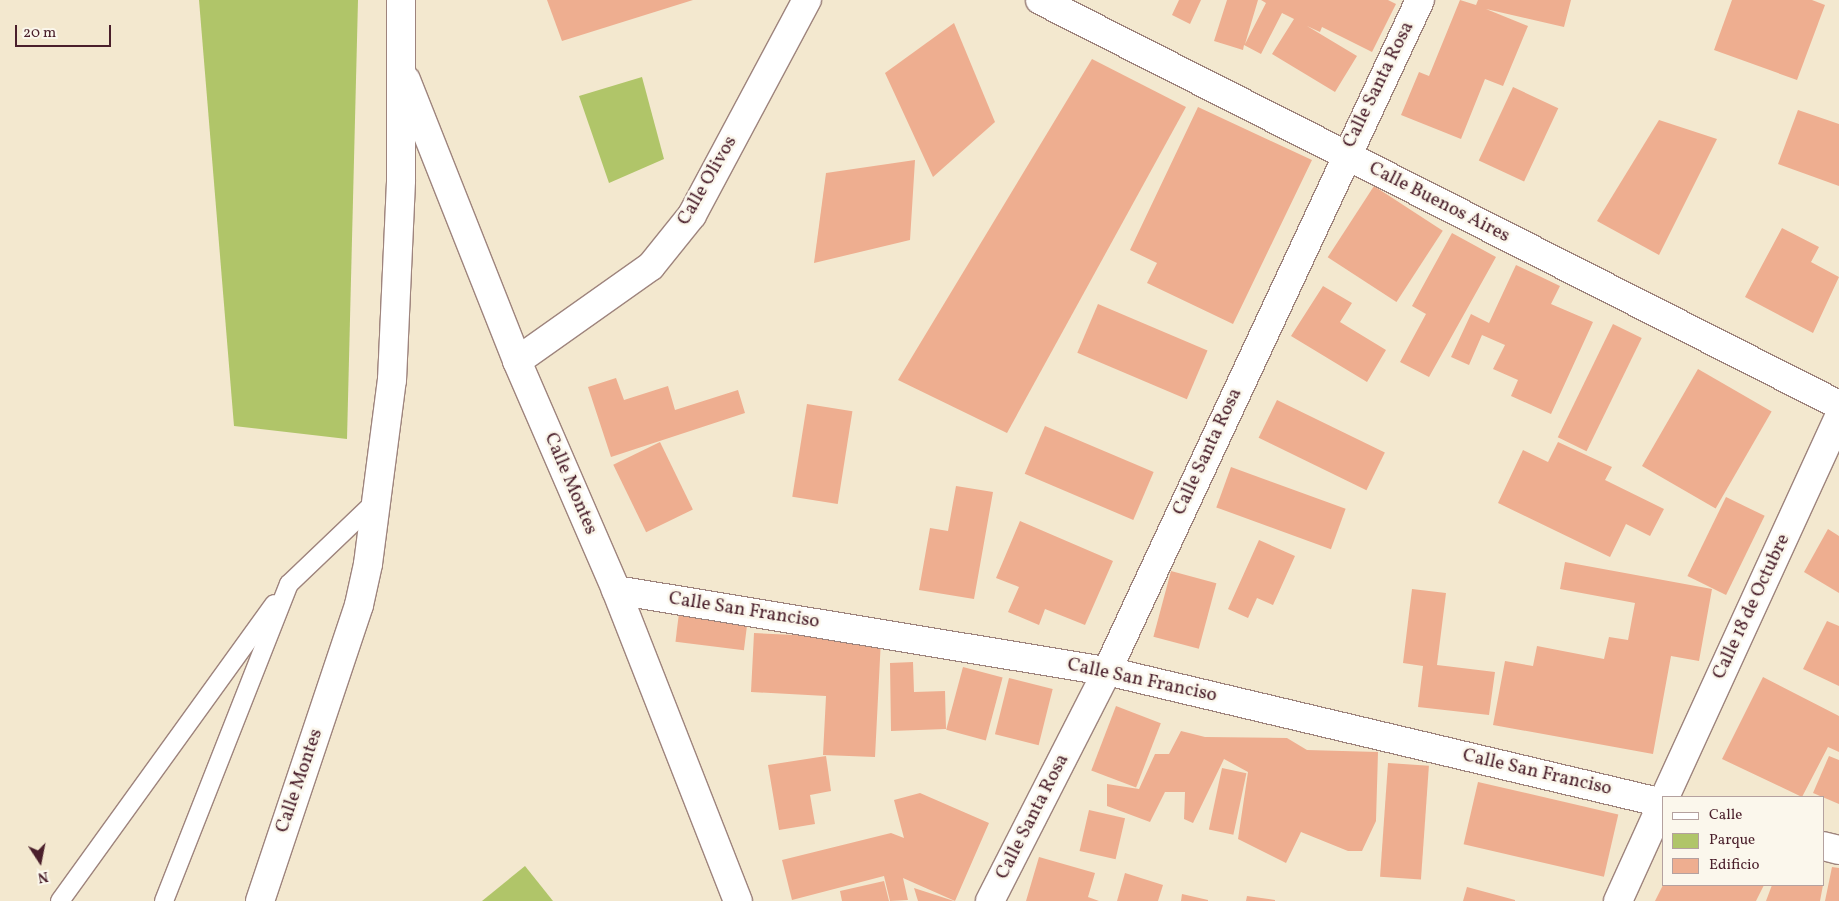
<!DOCTYPE html>
<html>
<head>
<meta charset="utf-8">
<style>
  body { margin:0 }
  #map { position:relative; width:1839px; height:901px; overflow:hidden; background:#f3e8cf; font-family:Vollkorn,serif }
  div>[style] { position:absolute }
  [style*='--x'] { left:calc(var(--x)*1px); top:calc(var(--y)*1px); width:calc(var(--w)*1px); rotate:calc(var(--a)*1deg) }
  .green>* { inset:0; background:#b0c569 }
  .building>* { inset:0; background:#eeae90; transform-origin:0 0 }
  .roads { filter:drop-shadow(1px 0 #9e847d) drop-shadow(-1px 0 #9e847d) drop-shadow(0 1px #9e847d) drop-shadow(0 -1px #9e847d) }
  .lane>* { height:18px; margin:-9px; padding:0 9px; transform-origin:9px; border-radius:9px; background:#fff }
  .street>* { height:28px; margin:-14px; padding:0 14px; transform-origin:14px; border-radius:14px; background:#fff }
  span { translate:-50% -50%; white-space:nowrap; text-align:center; line-height:1.15; -webkit-text-stroke:5px #fbf7ec; paint-order:stroke }
  .street-label { font-size:19px; color:#4a1f2b }
  .legend { position:absolute; left:1662px; top:796px; width:162px; height:90px; box-sizing:border-box; background:#fbf7ec; border:1px solid #b4a19f; margin:0; padding:6px 9px; list-style:none; font-size:15px; color:#4a1f2b }
  .legend li { display:flex; align-items:center; gap:10px; height:25px }
  .legend b { width:25px; border:1px solid #b4a19f }
  .north { position:absolute; left:15px; top:836px; width:50px; height:50px; -webkit-text-stroke:4px #fbf7ec; paint-order:stroke; rotate:169deg; font-size:14px; font-weight:700; line-height:20px; text-align:center; color:#4a1f2b }
  .north::after { content:''; display:block; margin:auto; width:18px; height:22px; background:#4a1f2b; clip-path:polygon(50% 0,100% 100%,50% 72%,0 100%) }
  .scale { position:absolute; left:15px; top:25px; width:96px; height:22px; box-sizing:border-box; border:2px solid #4a1f2b; border-top:0; padding-left:6px; font-size:15px; line-height:18px; white-space:nowrap; color:#4a1f2b; -webkit-text-stroke:4px #fbf7ec; paint-order:stroke }
</style>
</head>
<body>
<div id="map">
  <div class="green">
    <div style="clip-path:polygon(199px 0,358px 0,347px 439px,234px 426px)"></div>
    <div style="clip-path:polygon(642px 77px,664px 159px,609px 183px,579px 96px)"></div>
    <div style="clip-path:polygon(525px 866px,553px 901px,482px 901px)"></div>
  </div>
  <div class="building">
    <div style="clip-path:polygon(547px 0,693px 0,562px 41px)"></div>
    <div style="clip-path:polygon(1179px 0,1201px 0,1190px 24px,1172px 15px)"></div>
    <div style="clip-path:polygon(1227px 0,1258px 0,1245px 44px,1266px 3px,1261px 0,1388px 0,1396px 4px,1372px 52px,1322px 27px,1320px 32px,1307px 26px,1357px 56px,1335px 92px,1272px 54px,1294px 19px,1282px 13px,1261px 54px,1244px 45px,1243px 50px,1214px 41px)"></div>
    <div style="clip-path:polygon(1460px 0,1476px 5px,1478px 0,1571px 0,1564px 27px,1486px 9px,1528px 26px,1503px 86px,1485px 79px,1461px 139px,1401px 115px,1419px 72px,1429px 76px)"></div>
    <div style="clip-path:polygon(1732px 0,1812px 0,1825px 5px,1797px 80px,1714px 50px)"></div>
    <div style="clip-path:polygon(954px 23px,995px 122px,933px 177px,885px 73px)"></div>
    <div style="clip-path:polygon(1092px 59px,1186px 107px,1007px 433px,898px 380px)"></div>
    <div style="left:1513px;top:87px;width:50px;height:81px;rotate:25deg"></div>
    <div style="clip-path:polygon(1198px 107px,1312px 160px,1233px 324px,1147px 283px,1157px 263px,1130px 250px)"></div>
    <div style="clip-path:polygon(1798px 110px,1839px 124px,1839px 186px,1778px 164px)"></div>
    <div style="clip-path:polygon(1659px 120px,1717px 139px,1659px 255px,1597px 221px)"></div>
    <div style="clip-path:polygon(915px 160px,910px 240px,814px 263px,826px 173px)"></div>
    <div style="left:1374px;top:186px;width:82px;height:85px;rotate:33deg"></div>
    <div style="clip-path:polygon(1782px 228px,1819px 247px,1811px 262px,1839px 277px,1813px 333px,1745px 297px)"></div>
    <div style="clip-path:polygon(1452px 233px,1496px 257px,1429px 377px,1400px 362px,1426px 314px,1412px 306px)"></div>
    <div style="clip-path:polygon(1516px 265px,1560px 286px,1551px 304px,1593px 322px,1551px 414px,1511px 396px,1518px 380px,1493px 369px,1505px 345px,1482px 335px,1469px 365px,1451px 357px,1471px 314px,1489px 323px)"></div>
    <div style="clip-path:polygon(1323px 286px,1352px 303px,1340px 322px,1386px 350px,1367px 382px,1291px 336px)"></div>
    <div style="left:1098px;top:304px;width:119px;height:53px;rotate:23deg"></div>
    <div style="left:1613px;top:324px;width:32px;height:126px;rotate:26deg"></div>
    <div style="left:1698px;top:369px;width:85px;height:112px;rotate:30deg"></div>
    <div style="clip-path:polygon(616px 378px,624px 400px,668px 386px,675px 410px,738px 390px,745px 413px,611px 457px,588px 387px)"></div>
    <div style="left:1277px;top:400px;width:120px;height:42px;rotate:26deg"></div>
    <div style="left:807px;top:404px;width:46px;height:94px;rotate:9deg"></div>
    <div style="left:1045px;top:426px;width:118px;height:52px;rotate:23deg"></div>
    <div style="left:660px;top:442px;width:75px;height:52px;rotate:64deg"></div>
    <div style="clip-path:polygon(1558px 442px,1612px 467px,1605px 480px,1664px 509px,1650px 536px,1626px 524px,1610px 557px,1498px 503px,1523px 450px,1548px 462px)"></div>
    <div style="left:1231px;top:467px;width:122px;height:43px;rotate:20deg"></div>
    <div style="clip-path:polygon(956px 486px,993px 492px,974px 599px,919px 590px,930px 528px,948px 531px)"></div>
    <div style="left:1726px;top:497px;width:43px;height:88px;rotate:26deg"></div>
    <div style="clip-path:polygon(1020px 521px,1113px 561px,1085px 625px,1045px 609px,1039px 625px,1008px 612px,1019px 587px,996px 578px)"></div>
    <div style="clip-path:polygon(1828px 529px,1839px 536px,1839px 593px,1804px 572px)"></div>
    <div style="clip-path:polygon(1259px 540px,1295px 556px,1273px 605px,1257px 598px,1248px 618px,1228px 609px)"></div>
    <div style="clip-path:polygon(1565px 562px,1712px 589px,1699px 661px,1671px 656px,1653px 754px,1493px 725px,1505px 661px,1533px 666px,1537px 646px,1604px 659px,1609px 637px,1628px 640px,1635px 603px,1560px 589px)"></div>
    <div style="left:1171px;top:571px;width:47px;height:68px;rotate:15deg"></div>
    <div style="clip-path:polygon(1412px 589px,1446px 593px,1437px 665px,1495px 672px,1489px 715px,1418px 707px,1423px 666px,1403px 663px)"></div>
    <div style="left:679px;top:613px;width:69px;height:29px;rotate:7deg"></div>
    <div style="clip-path:polygon(1827px 621px,1839px 626px,1839px 686px,1803px 669px)"></div>
    <div style="clip-path:polygon(754px 633px,881px 639px,875px 757px,823px 755px,826px 696px,751px 692px)"></div>
    <div style="clip-path:polygon(913px 662px,914px 692px,945px 691px,946px 729px,891px 731px,890px 663px)"></div>
    <div style="left:963px;top:667px;width:41px;height:65px;rotate:15deg"></div>
    <div style="clip-path:polygon(1763px 677px,1839px 716px,1839px 752px,1828px 747px,1802px 797px,1722px 759px)"></div>
    <div style="left:1009px;top:678px;width:45px;height:58px;rotate:14deg"></div>
    <div style="left:1116px;top:706px;width:48px;height:69px;rotate:21deg"></div>
    <div style="clip-path:polygon(1181px 731px,1205px 737px,1287px 738px,1307px 750px,1378px 752px,1376px 821px,1362px 851px,1348px 851px,1301px 832px,1286px 863px,1238px 839px,1248px 772px,1224px 759px,1193px 823px,1184px 819px,1185px 792px,1165px 792px,1150px 822px,1107px 806px,1107px 784px,1139px 789px,1155px 754px,1169px 754px)"></div>
    <div style="clip-path:polygon(826px 756px,831px 791px,810px 795px,815px 824px,779px 830px,768px 765px)"></div>
    <div style="clip-path:polygon(1829px 756px,1839px 760px,1839px 804px,1813px 793px)"></div>
    <div style="left:1388px;top:763px;width:41px;height:114px;rotate:4deg"></div>
    <div style="left:1222px;top:768px;width:25px;height:63px;rotate:12deg"></div>
    <div style="left:1478px;top:782px;width:144px;height:64px;rotate:13deg"></div>
    <div style="clip-path:polygon(920px 793px,989px 823px,955px 901px,903px 878px,908px 900px,890px 901px,884px 876px,792px 900px,782px 860px,891px 833px,904px 838px,894px 800px)"></div>
    <div style="left:1089px;top:810px;width:37px;height:42px;rotate:13deg"></div>
    <div style="clip-path:polygon(1039px 857px,1095px 873px,1088px 897px,1099px 901px,1026px 901px)"></div>
    <div style="clip-path:polygon(1832px 867px,1839px 868px,1839px 901px,1825px 901px)"></div>
    <div style="clip-path:polygon(1125px 873px,1163px 885px,1158px 901px,1117px 901px)"></div>
    <div style="clip-path:polygon(884px 881px,889px 901px,842px 901px,840px 891px)"></div>
    <div style="clip-path:polygon(1663px 885px,1764px 885px,1756px 901px,1655px 901px)"></div>
    <div style="clip-path:polygon(1772px 885px,1823px 885px,1820px 901px,1766px 901px)"></div>
    <div style="clip-path:polygon(1467px 887px,1515px 900px,1515px 901px,1463px 901px)"></div>
    <div style="clip-path:polygon(914px 888px,954px 901px,918px 901px)"></div>
    <div style="clip-path:polygon(1182px 894px,1208px 900px,1208px 901px,1181px 901px)"></div>
    <div style="clip-path:polygon(1247px 896px,1275px 900px,1275px 901px,1246px 901px)"></div>
  </div>
  <div class="roads">
    <div class="lane">
      <div style="--x:60;--y:901;--w:366;--a:-54.2"></div>
      <div style="--x:164;--y:901;--w:341;--a:-68.5"></div>
      <div style="--x:289;--y:584;--w:122;--a:-43.7"></div>
    </div>
    <div class="street">
      <div style="--x:1040;--y:0;--w:896;--a:26.88"></div>
      <div style="--x:406;--y:80;--w:302;--a:68.4"></div>
      <div style="--x:517;--y:361;--w:249;--a:66.6"></div>
      <div style="--x:616;--y:590;--w:334;--a:68.6"></div>
      <div style="--x:517;--y:361;--w:164;--a:-35.3"></div>
      <div style="--x:651;--y:266;--w:65;--a:-51.2"></div>
      <div style="--x:692;--y:215;--w:244;--a:-61.9"></div>
      <div style="--x:616;--y:590;--w:498;--a:9.4"></div>
      <div style="--x:1107;--y:671;--w:571;--a:13.36"></div>
      <div style="--x:1665;--y:797;--w:418;--a:-65.4"></div>
      <div style="--x:1823;--y:846;--w:16;--a:14"></div>
      <div style="--x:260;--y:901;--w:312;--a:-71.5"></div>
      <div style="--x:359;--y:605;--w:42;--a:-77.6"></div>
      <div style="--x:368;--y:564;--w:186;--a:-82.6"></div>
      <div style="--x:392;--y:380;--w:200;--a:-87.4"></div>
      <div style="--x:401;--y:180;--w:180;--a:-90"></div>
      <div style="--x:990;--y:901;--w:258;--a:-63"></div>
      <div style="--x:1107;--y:671;--w:740;--a:-64.99"></div>
      <div style="--x:1618;--y:901;--w:109;--a:-65.6"></div>
    </div>
  </div>
  <div class="street-label">
    <span style="left:1379px;top:85px;rotate:-64deg">Calle Santa Rosa</span>
    <span style="left:708px;top:181px;rotate:-60deg">Calle Olivos</span>
    <span style="left:1439px;top:203px;rotate:27deg">Calle Buenos Aires</span>
    <span style="left:1208px;top:452px;rotate:-65deg">Calle Santa Rosa</span>
    <span style="left:570px;top:484px;rotate:67deg">Calle Montes</span>
    <span style="left:1752px;top:607px;rotate:-65deg">Calle 18 de Octubre</span>
    <span style="left:744px;top:611px;rotate:9deg">Calle San Franciso</span>
    <span style="left:1142px;top:681px;rotate:12deg">Calle San Franciso</span>
    <span style="left:1537px;top:773px;rotate:13deg">Calle San Franciso</span>
    <span style="left:300px;top:781px;rotate:-71deg">Calle Montes</span>
    <span style="left:1033px;top:817px;rotate:-63deg">Calle Santa Rosa</span>
  </div>
  <ul class="legend">
  <li><b style="height:6px;background:#fff"></b>Calle</li>
  <li><b style="height:14px;background:#b0c569"></b>Parque</li>
  <li><b style="height:14px;background:#eeae90"></b>Edificio</li>
  </ul>
  <div class="north">N</div>
  <div class="scale">20 m</div>
</div>
</body>
</html>
